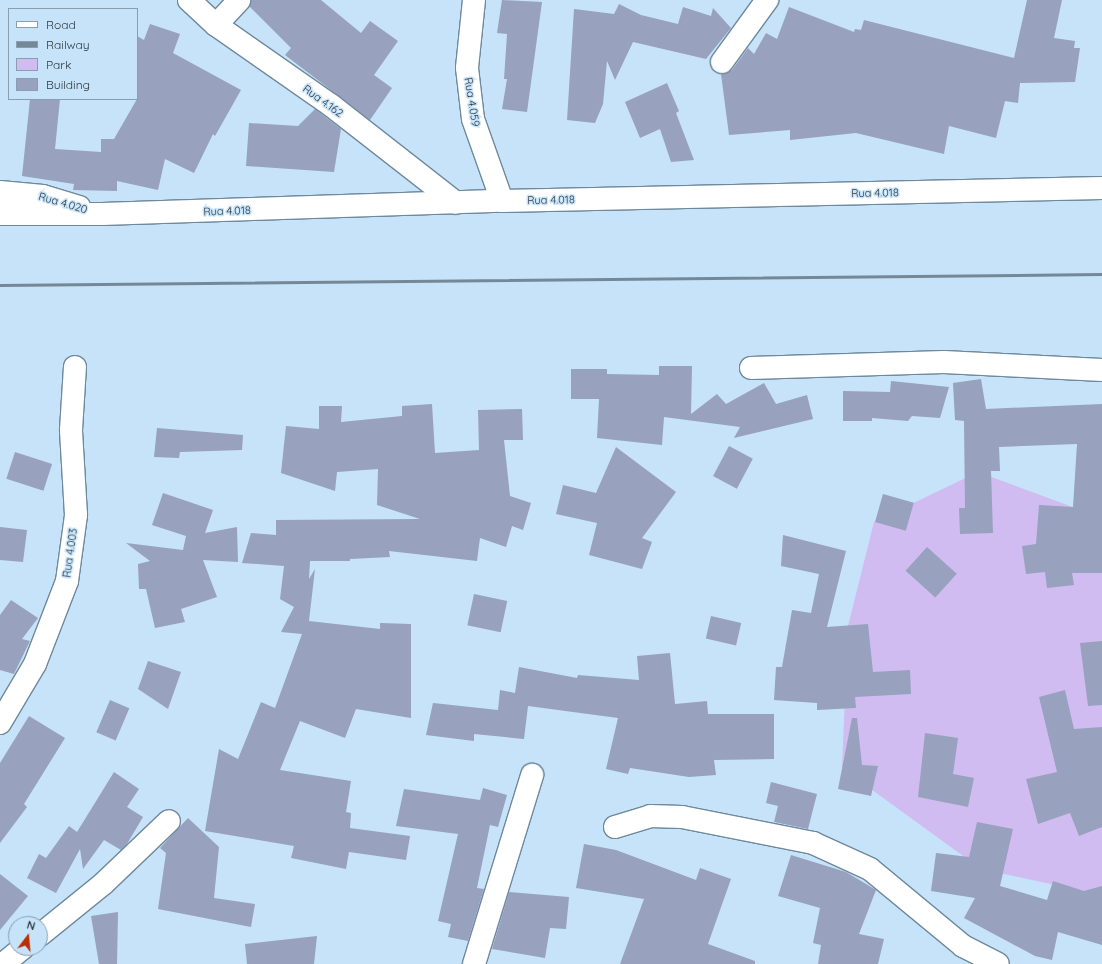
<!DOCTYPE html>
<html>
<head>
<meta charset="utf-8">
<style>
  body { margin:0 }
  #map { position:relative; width:1102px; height:964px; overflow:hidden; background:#c6e3f9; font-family:Quicksand,sans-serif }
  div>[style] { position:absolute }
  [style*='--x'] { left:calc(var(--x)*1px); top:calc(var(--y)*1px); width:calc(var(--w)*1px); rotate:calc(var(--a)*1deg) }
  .green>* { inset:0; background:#d0bcf0 }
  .building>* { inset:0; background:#98a1bd; transform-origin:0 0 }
  .roads { filter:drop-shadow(1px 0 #6e899d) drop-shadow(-1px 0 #6e899d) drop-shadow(0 1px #6e899d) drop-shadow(0 -1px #6e899d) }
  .street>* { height:22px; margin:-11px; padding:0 11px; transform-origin:11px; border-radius:11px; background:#fff }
  .rail>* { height:3px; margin:-1.5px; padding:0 1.5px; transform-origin:1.5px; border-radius:1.5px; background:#758898 }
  span { translate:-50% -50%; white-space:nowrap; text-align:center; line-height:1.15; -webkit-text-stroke:3px #c6e3f9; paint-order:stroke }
  .street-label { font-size:11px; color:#2d3841 }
  .legend { position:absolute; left:8px; top:8px; width:130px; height:92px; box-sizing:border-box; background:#c6e3f9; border:1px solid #899faf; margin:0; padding:5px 7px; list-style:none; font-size:12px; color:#2d3841 }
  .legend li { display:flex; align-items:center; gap:8px; height:20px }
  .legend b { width:20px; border:1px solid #899faf }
  .north { position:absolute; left:8px; top:916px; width:40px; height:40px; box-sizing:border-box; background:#c6e3f9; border:1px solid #899faf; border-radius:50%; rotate:16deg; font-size:11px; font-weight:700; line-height:16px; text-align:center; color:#2d3841 }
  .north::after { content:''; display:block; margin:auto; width:14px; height:18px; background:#b82f04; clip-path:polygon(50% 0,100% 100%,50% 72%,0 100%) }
</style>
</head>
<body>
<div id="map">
  <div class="green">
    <div style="clip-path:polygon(978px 472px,1102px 518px,1102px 895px,981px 869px,842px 768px,848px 626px,874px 522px)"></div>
  </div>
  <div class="building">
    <div style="clip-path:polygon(251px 0,321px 0,361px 33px,370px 21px,398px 41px,374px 75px,392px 88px,370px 120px,285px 55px,291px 48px,249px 6px)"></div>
    <div style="clip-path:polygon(502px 0,542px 2px,527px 112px,502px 109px,507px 79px,504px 79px,507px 34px,497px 33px)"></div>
    <div style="clip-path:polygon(1027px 0,1062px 0,1054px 38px,1075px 41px,1074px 48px,1080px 48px,1075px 82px,1020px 83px,1018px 103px,1005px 101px,996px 138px,949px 126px,944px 154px,856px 133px,790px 140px,790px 130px,729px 135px,721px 74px,732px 70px,748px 48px,754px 54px,766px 33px,777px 39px,789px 7px,854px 32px,855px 29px,861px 30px,864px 20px,1014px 58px)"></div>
    <div style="clip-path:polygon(619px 4px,641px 15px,678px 24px,683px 7px,711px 16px,713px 8px,731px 28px,706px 59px,633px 42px,615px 80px,607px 61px,603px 104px,595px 123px,567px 120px,574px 9px,614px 14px)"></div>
    <div style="clip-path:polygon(150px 24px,180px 34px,173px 53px,241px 90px,215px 136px,213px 134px,194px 173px,165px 159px,158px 190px,117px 181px,117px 191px,73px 190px,74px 184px,22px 176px,30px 99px,60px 99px,55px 149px,101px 152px,101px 139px,114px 139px,137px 99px,137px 36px,144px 40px)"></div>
    <div style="clip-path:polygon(667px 83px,679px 111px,676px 113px,694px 160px,671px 162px,660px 129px,640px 138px,625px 102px)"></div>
    <div style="clip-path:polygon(315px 109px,341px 129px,334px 172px,246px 166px,249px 123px,298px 126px)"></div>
    <div style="clip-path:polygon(659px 366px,692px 366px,691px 414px,717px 394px,726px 404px,764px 383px,776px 404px,807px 395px,813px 419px,734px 438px,740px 427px,664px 417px,662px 445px,597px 438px,599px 399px,571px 399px,571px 369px,607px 369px,607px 374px,659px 375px)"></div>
    <div style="clip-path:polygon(981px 379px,986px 409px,1102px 404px,1102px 573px,1072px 573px,1074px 585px,1047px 588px,1045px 572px,1026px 574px,1022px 546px,1036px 544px,1039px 505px,1073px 507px,1077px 444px,999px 447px,1000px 471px,991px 471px,993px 533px,960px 534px,959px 508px,965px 508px,964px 421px,955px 420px,953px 383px)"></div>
    <div style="clip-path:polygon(891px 381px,949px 387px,940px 418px,912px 416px,908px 421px,872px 418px,872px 421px,843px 421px,843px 391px,890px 392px)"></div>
    <div style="clip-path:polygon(432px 404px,435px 453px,479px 450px,478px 410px,522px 409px,523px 440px,504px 440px,510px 496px,531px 503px,523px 530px,512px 526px,506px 547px,480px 538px,477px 561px,389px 551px,390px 557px,350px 559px,350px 561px,310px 561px,309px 579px,315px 569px,309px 621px,380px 629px,380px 623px,411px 624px,411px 718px,356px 709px,345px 738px,300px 721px,280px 770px,351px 781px,346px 812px,351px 813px,350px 828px,410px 836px,406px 860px,349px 852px,346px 869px,291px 858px,294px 846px,205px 831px,219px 749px,238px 759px,261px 702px,275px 708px,302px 634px,281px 632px,294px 607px,280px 599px,284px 566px,242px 563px,251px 533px,276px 535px,276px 520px,420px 519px,377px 505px,378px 469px,337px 472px,335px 491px,281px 473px,286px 426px,319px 429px,319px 406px,342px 406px,341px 422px,402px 416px,402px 406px)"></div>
    <div style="clip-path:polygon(157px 428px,243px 435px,242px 450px,180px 452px,179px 458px,154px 457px)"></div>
    <div style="left:729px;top:446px;width:27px;height:34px;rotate:28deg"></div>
    <div style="clip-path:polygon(616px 447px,676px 492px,642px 538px,652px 542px,642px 569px,589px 555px,597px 523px,556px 514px,563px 485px,596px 493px)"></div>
    <div style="left:15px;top:452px;width:39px;height:28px;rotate:18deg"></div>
    <div style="clip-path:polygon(163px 493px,213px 510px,205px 533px,237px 527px,238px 562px,203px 560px,217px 597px,181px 609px,185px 622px,155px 628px,146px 589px,139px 589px,138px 564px,150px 561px,126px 543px,183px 550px,186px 536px,152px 525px)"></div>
    <div style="left:883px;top:494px;width:32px;height:29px;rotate:16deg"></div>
    <div style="clip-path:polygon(0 527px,27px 530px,23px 562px,0 560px)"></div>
    <div style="clip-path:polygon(783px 535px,846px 551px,827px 627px,868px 624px,873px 672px,910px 670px,911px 694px,855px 697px,856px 708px,817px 710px,817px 703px,774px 700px,776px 667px,782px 667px,792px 610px,811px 613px,819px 574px,781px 566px)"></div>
    <div style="left:927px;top:547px;width:40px;height:32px;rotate:42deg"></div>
    <div style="left:474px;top:594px;width:34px;height:32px;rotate:12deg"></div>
    <div style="clip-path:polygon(11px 600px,38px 618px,22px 639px,30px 641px,14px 674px,0 670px,0 615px)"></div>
    <div style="left:711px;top:616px;width:31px;height:23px;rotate:13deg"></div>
    <div style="clip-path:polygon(1102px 641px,1102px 705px,1088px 706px,1080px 643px)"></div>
    <div style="clip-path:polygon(670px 653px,675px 704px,707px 701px,708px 714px,774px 714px,774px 759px,714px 760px,716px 775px,689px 777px,630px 768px,628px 774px,606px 769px,618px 718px,528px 706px,524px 739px,474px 734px,474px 741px,426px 735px,433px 703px,498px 710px,500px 690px,515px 693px,519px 667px,577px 678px,578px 675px,639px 680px,637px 656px)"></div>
    <div style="clip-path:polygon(148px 661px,181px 672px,168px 709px,138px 689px)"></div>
    <div style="clip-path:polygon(1065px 690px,1074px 729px,1102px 727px,1102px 827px,1079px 836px,1070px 813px,1038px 824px,1026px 779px,1057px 772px,1039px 697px)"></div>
    <div style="left:110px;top:700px;width:21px;height:35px;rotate:23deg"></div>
    <div style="clip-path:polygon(29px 716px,65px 738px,24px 804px,27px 807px,0 843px,0 763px)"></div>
    <div style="clip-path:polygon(852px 718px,857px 718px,862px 765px,878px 766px,871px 796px,838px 789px)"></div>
    <div style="clip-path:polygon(925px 733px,958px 738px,953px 774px,974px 778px,968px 807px,918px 797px)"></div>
    <div style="clip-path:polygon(114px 772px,139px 789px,127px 807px,143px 817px,127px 844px,121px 850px,104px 840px,83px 869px,80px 849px,56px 893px,27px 878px,39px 854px,46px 858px,69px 826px,77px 832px)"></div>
    <div style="clip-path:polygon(771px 782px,817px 794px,808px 829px,774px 822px,778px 806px,766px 803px)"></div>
    <div style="clip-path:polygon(483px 788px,507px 795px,498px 827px,490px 825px,477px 888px,484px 889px,468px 941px,448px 937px,451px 924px,438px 921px,458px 834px,396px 826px,404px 789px,480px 800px)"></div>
    <div style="clip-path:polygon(188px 818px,219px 847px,214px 898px,255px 904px,251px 927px,158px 909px,166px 853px,160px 848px)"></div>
    <div style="clip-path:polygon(977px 822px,1013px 829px,1000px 886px,1047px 900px,1053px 881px,1084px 891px,1102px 886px,1102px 945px,1058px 932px,1052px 960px,1035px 956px,964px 918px,975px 898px,931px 891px,936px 853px,969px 857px)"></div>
    <div style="clip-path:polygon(584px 844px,616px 850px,696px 880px,700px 868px,731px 879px,708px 944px,755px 961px,755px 964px,620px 964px,644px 899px,576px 888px)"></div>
    <div style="clip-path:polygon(791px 855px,846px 872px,876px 890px,859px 934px,884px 939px,878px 964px,818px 964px,821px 945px,813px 943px,820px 908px,778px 896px)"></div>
    <div style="clip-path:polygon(0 874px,28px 896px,0 930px)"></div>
    <div style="clip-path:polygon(509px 892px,569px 897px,566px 929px,550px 928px,545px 958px,492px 949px)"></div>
    <div style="clip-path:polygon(118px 912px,117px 964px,99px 964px,91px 916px)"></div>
    <div style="clip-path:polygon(317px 936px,314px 964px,247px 964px,245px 944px)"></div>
  </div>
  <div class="roads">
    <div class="street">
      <div style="--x:189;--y:0;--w:37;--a:43"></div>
      <div style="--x:216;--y:25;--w:141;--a:34.9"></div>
      <div style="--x:332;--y:106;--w:157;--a:38"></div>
      <div style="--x:474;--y:0;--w:68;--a:95.9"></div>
      <div style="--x:467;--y:68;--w:51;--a:83.3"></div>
      <div style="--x:473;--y:119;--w:87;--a:70.5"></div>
      <div style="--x:216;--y:25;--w:34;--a:-47"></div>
      <div style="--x:722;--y:62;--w:77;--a:-54"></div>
      <div style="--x:0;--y:192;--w:43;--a:5.3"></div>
      <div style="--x:43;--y:196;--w:38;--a:17"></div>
      <div style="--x:0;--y:214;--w:102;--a:0"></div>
      <div style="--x:102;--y:214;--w:400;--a:-1.9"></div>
      <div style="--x:502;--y:201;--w:600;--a:-1.24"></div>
      <div style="--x:751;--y:368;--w:193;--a:-1.8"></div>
      <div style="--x:944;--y:362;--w:158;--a:2.9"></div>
      <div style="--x:0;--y:723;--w:69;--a:-59.3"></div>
      <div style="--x:35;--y:664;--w:89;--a:-68.9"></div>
      <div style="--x:67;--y:581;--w:67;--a:-82.2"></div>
      <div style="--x:76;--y:515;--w:85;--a:-93.4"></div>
      <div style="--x:71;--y:430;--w:63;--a:-86.4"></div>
      <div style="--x:615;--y:827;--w:37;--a:-17"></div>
      <div style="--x:650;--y:816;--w:32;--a:2"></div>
      <div style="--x:682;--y:817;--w:134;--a:11.2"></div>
      <div style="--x:813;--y:843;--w:63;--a:24.5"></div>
      <div style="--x:870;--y:869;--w:121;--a:39.6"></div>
      <div style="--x:963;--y:946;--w:39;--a:27"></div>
      <div style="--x:40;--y:935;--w:81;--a:-39"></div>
      <div style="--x:103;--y:884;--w:91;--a:-43.7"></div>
      <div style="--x:3;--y:964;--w:26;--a:-39"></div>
      <div style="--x:474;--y:964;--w:198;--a:-72.9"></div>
    </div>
  </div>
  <div class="rail">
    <div style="--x:0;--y:285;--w:1102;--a:-0.57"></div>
  </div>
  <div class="street-label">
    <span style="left:323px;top:101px;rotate:36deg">Rua 4.162</span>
    <span style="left:472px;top:102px;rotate:81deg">Rua 4.059</span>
    <span style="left:875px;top:193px;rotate:-1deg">Rua 4.018</span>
    <span style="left:551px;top:200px;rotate:-1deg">Rua 4.018</span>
    <span style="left:63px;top:203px;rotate:16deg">Rua 4.020</span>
    <span style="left:227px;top:211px;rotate:-2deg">Rua 4.018</span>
    <span style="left:70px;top:553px;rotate:-82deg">Rua 4.003</span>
  </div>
  <ul class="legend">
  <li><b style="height:5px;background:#fff"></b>Road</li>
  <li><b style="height:5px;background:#758898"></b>Railway</li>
  <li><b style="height:11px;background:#d0bcf0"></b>Park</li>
  <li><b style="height:11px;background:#98a1bd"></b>Building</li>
  </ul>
  <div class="north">N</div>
</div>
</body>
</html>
